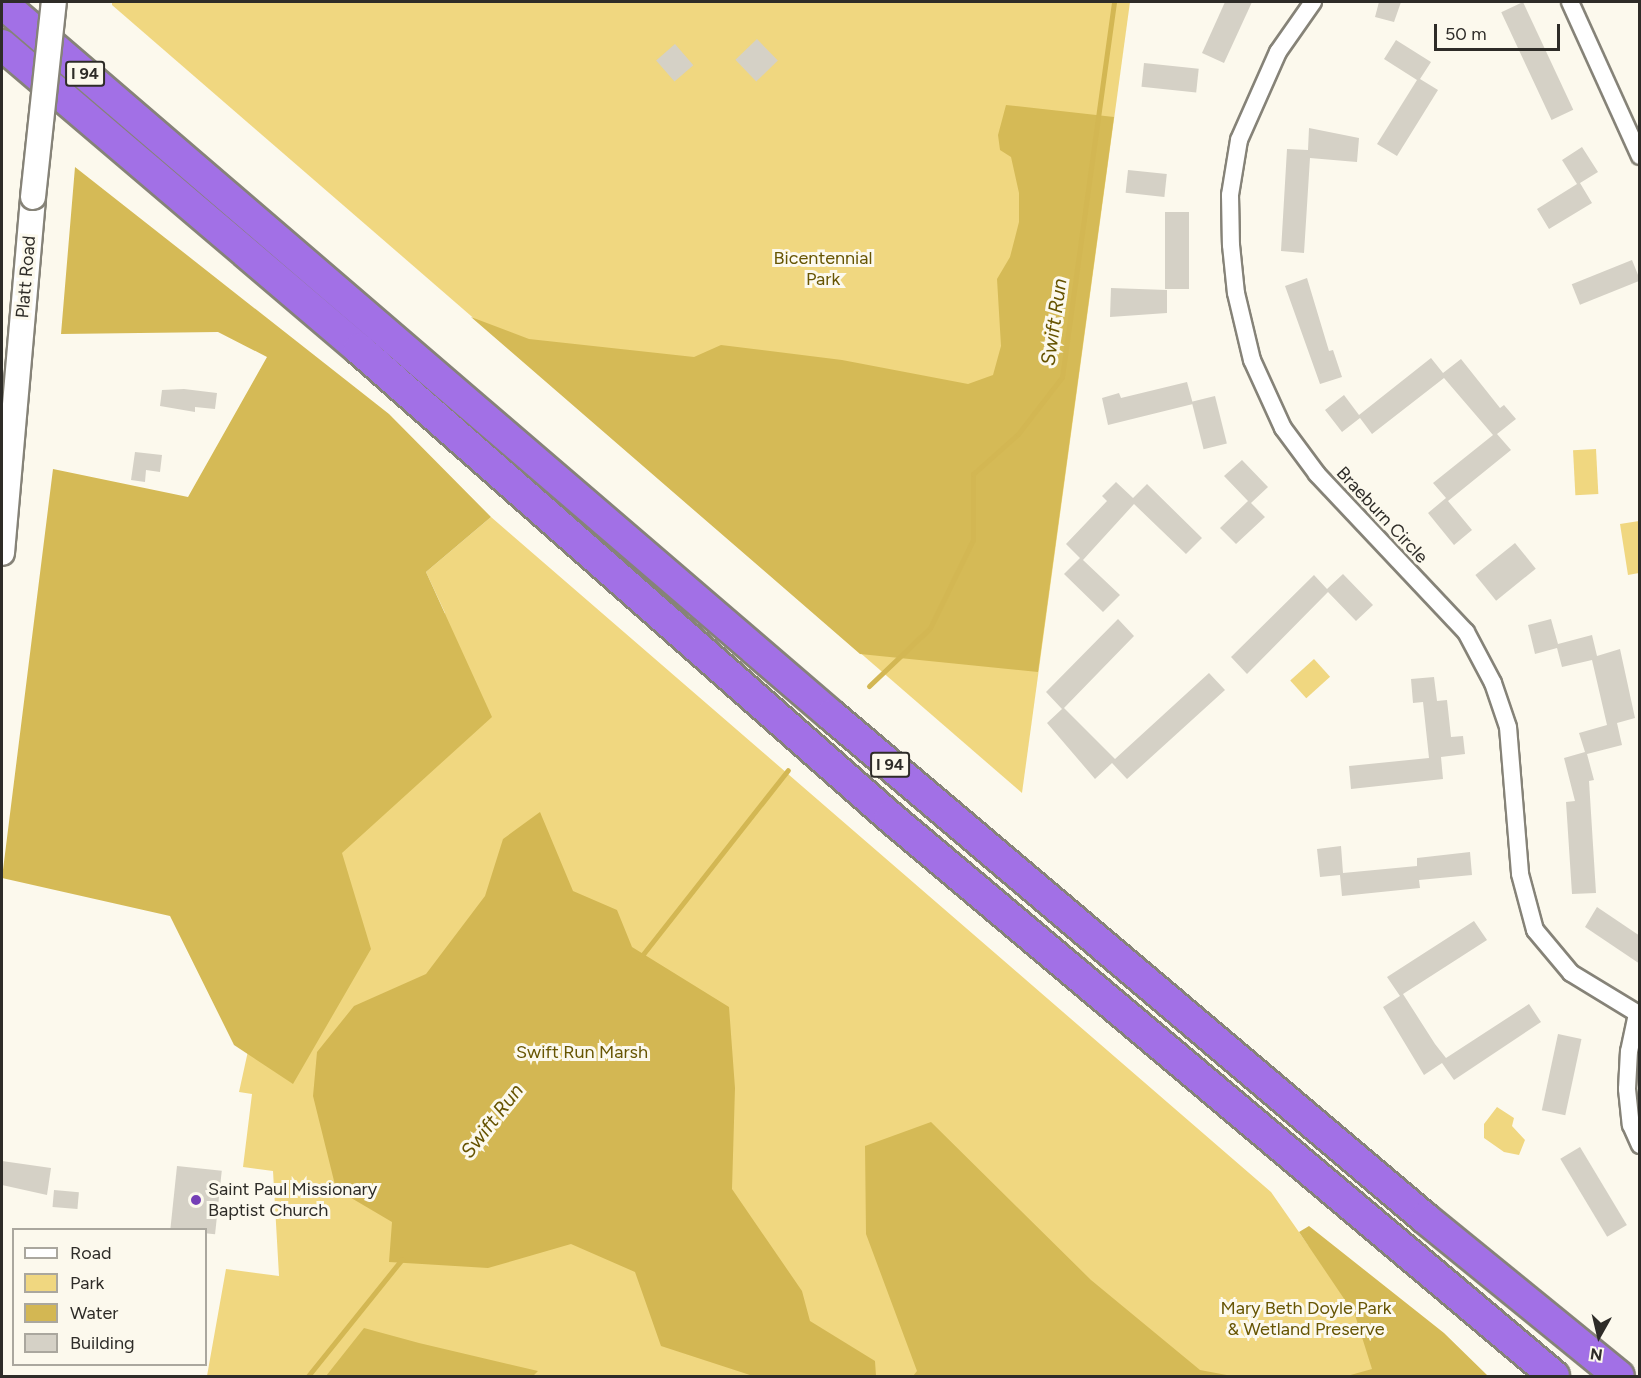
<!DOCTYPE html>
<html>
<head>
<meta charset="utf-8">
<style>
  body { margin:0 }
  #map { position:relative; width:1641px; height:1378px; overflow:hidden; background:#fcf9ed; font-family:Figtree,sans-serif }
  div>[style] { position:absolute }
  [style*='--x'] { left:calc(var(--x)*1px); top:calc(var(--y)*1px); width:calc(var(--w)*1px); rotate:calc(var(--a)*1deg) }
  .green>* { inset:0; background:#f0d780; transform-origin:0 0 }
  .forest>* { inset:0; background:#d5ba56 }
  .water>* { inset:0; background:#d3b753 }
  .stream>* { height:5px; margin:-2.5px; padding:0 2.5px; transform-origin:2.5px; border-radius:2.5px; background:#d3b753 }
  .building>* { inset:0; background:#d5d1c6; transform-origin:0 0 }
  .roads { filter:drop-shadow(2px 0 #868378) drop-shadow(-2px 0 #868378) drop-shadow(0 2px #868378) drop-shadow(0 -2px #868378) }
  .minor>* { height:16px; margin:-8px; padding:0 8px; transform-origin:8px; border-radius:8px; background:#fff }
  .secondary>* { height:24px; margin:-12px; padding:0 12px; transform-origin:12px; border-radius:12px; background:#fff }
  .motorway>* { height:30px; margin:-15px; padding:0 15px; transform-origin:15px; border-radius:15px; background:#a270e6 }
  .bridges { filter:drop-shadow(2px 0 #868378) drop-shadow(-2px 0 #868378) drop-shadow(0 2px #868378) drop-shadow(0 -2px #868378) }
  .secondary-bridge>* { height:24px; margin:-12px; padding:0 12px; transform-origin:12px; border-radius:12px; background:#fff }
  .dots>* { width:16px; height:16px; translate:-50% -50%; box-sizing:border-box; border:3px solid #fcf9ed; border-radius:50% }
  span { translate:-50% -50%; white-space:nowrap; text-align:center; line-height:1.15; -webkit-text-stroke:6px #fcf9ed; paint-order:stroke }
  .shield-label span { padding:2px 4px; background:#fcf9ed; border:2px solid; border-radius:4px; -webkit-text-stroke-width:0 }
  .shield-label { font-size:16px; color:#2e2c28; font-weight:700 }
  .park-label { font-size:18px; color:#675503 }
  .street-label { font-size:18px; color:#2e2c28 }
  .poi-label { font-size:18px; color:#2e2c28 }
  .left { translate:0 -50%; text-align:left }
  .water-label { font-size:20px; color:#665300; font-style:italic }
  .frame { position:absolute; inset:0; border:3px solid #2e2c28; pointer-events:none }
  .legend { position:absolute; left:12px; top:1228px; width:195px; height:138px; box-sizing:border-box; background:#fcf9ed; border:2px solid #aaa79e; margin:0; padding:8px 10px; list-style:none; font-size:18px; color:#2e2c28 }
  .legend li { display:flex; align-items:center; gap:12px; height:30px }
  .legend b { width:30px; border:2px solid #aaa79e }
  .north { position:absolute; left:1569px; top:1306px; width:60px; height:60px; -webkit-text-stroke:4px #fcf9ed; paint-order:stroke; rotate:188deg; font-size:16px; font-weight:700; line-height:24px; text-align:center; color:#2e2c28 }
  .north::after { content:''; display:block; margin:auto; width:21px; height:27px; background:#2e2c28; clip-path:polygon(50% 0,100% 100%,50% 72%,0 100%) }
  .scale { position:absolute; left:1434px; top:24px; width:126px; height:27px; box-sizing:border-box; border:3px solid #2e2c28; border-top:0; padding-left:8px; font-size:18px; line-height:21px; white-space:nowrap; color:#2e2c28; -webkit-text-stroke:4px #fcf9ed; paint-order:stroke }
</style>
</head>
<body>
<div id="map">
  <div class="green">
    <div style="clip-path:polygon(112px 2px,1130px 2px,1022px 793px,112px 5px)"></div>
    <div style="left:1596px;top:449px;width:45px;height:23px;rotate:87deg"></div>
    <div style="clip-path:polygon(491px 517px,1271px 1192px,1308px 1245px,1465px 1376px,207px 1376px,226px 1269px,279px 1276px,273px 1171px,243px 1167px,252px 1094px,239px 1092px,307px 783px,445px 613px,426px 572px)"></div>
    <div style="clip-path:polygon(1639px 521px,1639px 573px,1628px 575px,1620px 524px)"></div>
    <div style="left:1314px;top:659px;width:24px;height:32px;rotate:48deg"></div>
    <div style="clip-path:polygon(1497px 1107px,1514px 1118px,1512px 1126px,1525px 1140px,1519px 1155px,1504px 1152px,1484px 1138px,1484px 1124px)"></div>
  </div>
  <div class="forest">
    <div style="clip-path:polygon(1006px 105px,1114px 117px,1038px 672px,860px 654px,471px 317px,529px 339px,694px 357px,721px 345px,842px 360px,968px 384px,993px 375px,1001px 346px,997px 279px,1010px 257px,1019px 222px,1019px 193px,1011px 157px,1000px 150px,998px 135px)"></div>
    <div style="clip-path:polygon(75px 167px,389px 414px,491px 517px,426px 572px,492px 717px,342px 853px,371px 949px,293px 1084px,234px 1045px,170px 916px,2px 878px,53px 469px,188px 497px,267px 357px,218px 332px,61px 334px)"></div>
    <div style="clip-path:polygon(931px 1122px,1091px 1280px,1200px 1370px,1232px 1376px,913px 1376px,917px 1371px,866px 1234px,865px 1146px)"></div>
    <div style="clip-path:polygon(1309px 1226px,1444px 1333px,1488px 1376px,1347px 1376px,1372px 1369px,1355px 1315px,1299px 1232px)"></div>
    <div style="clip-path:polygon(364px 1328px,419px 1343px,538px 1371px,533px 1376px,326px 1376px)"></div>
  </div>
  <div class="water">
    <div style="clip-path:polygon(540px 812px,573px 891px,617px 910px,632px 947px,729px 1007px,735px 1088px,732px 1189px,802px 1291px,810px 1321px,875px 1361px,876px 1376px,753px 1376px,661px 1346px,635px 1272px,571px 1244px,488px 1268px,389px 1262px,392px 1222px,336px 1189px,313px 1096px,317px 1052px,354px 1006px,426px 974px,485px 896px,503px 839px)"></div>
  </div>
  <div class="stream">
    <div style="--x:869;--y:686;--w:84;--a:-43.6"></div>
    <div style="--x:930;--y:628;--w:98;--a:-64"></div>
    <div style="--x:973;--y:540;--w:66;--a:-90"></div>
    <div style="--x:973;--y:474;--w:60;--a:-41.6"></div>
    <div style="--x:1018;--y:434;--w:72;--a:-52.3"></div>
    <div style="--x:1062;--y:377;--w:379;--a:-82.1"></div>
    <div style="--x:640;--y:958;--w:239;--a:-51.8"></div>
    <div style="--x:308;--y:1376;--w:150;--a:-51.2"></div>
  </div>
  <div class="building">
    <div style="clip-path:polygon(1225px 2px,1252px 2px,1224px 63px,1202px 53px)"></div>
    <div style="clip-path:polygon(1379px 2px,1401px 2px,1394px 22px,1375px 17px)"></div>
    <div style="left:1523px;top:2px;width:119px;height:24px;rotate:65deg"></div>
    <div style="left:757px;top:39px;width:30px;height:30px;rotate:46deg"></div>
    <div style="clip-path:polygon(1396px 40px,1431px 62px,1420px 79px,1438px 90px,1397px 156px,1377px 144px,1417px 80px,1384px 59px)"></div>
    <div style="left:675px;top:44px;width:28px;height:25px;rotate:49deg"></div>
    <div style="left:1144px;top:63px;width:55px;height:24px;rotate:6deg"></div>
    <div style="clip-path:polygon(1309px 128px,1359px 138px,1357px 162px,1310px 158px,1304px 253px,1281px 251px,1287px 149px,1308px 150px)"></div>
    <div style="clip-path:polygon(1582px 147px,1598px 172px,1580px 183px,1592px 203px,1549px 229px,1537px 209px,1577px 184px,1562px 160px)"></div>
    <div style="left:1128px;top:170px;width:39px;height:23px;rotate:6deg"></div>
    <div style="left:1165px;top:212px;width:24px;height:77px"></div>
    <div style="left:1632px;top:260px;width:22px;height:65px;rotate:68deg"></div>
    <div style="clip-path:polygon(1307px 278px,1329px 351px,1333px 350px,1342px 377px,1320px 384px,1285px 286px)"></div>
    <div style="clip-path:polygon(1111px 288px,1167px 290px,1167px 313px,1110px 317px)"></div>
    <div style="clip-path:polygon(1431px 358px,1443px 373px,1461px 359px,1500px 408px,1504px 405px,1516px 419px,1497px 434px,1511px 450px,1448px 501px,1472px 530px,1454px 545px,1428px 513px,1446px 498px,1433px 483px,1493px 435px,1444px 378px,1372px 434px,1360px 418px,1342px 432px,1325px 410px,1344px 395px,1359px 415px)"></div>
    <div style="clip-path:polygon(1187px 382px,1193px 404px,1108px 425px,1102px 398px,1119px 393px,1121px 398px)"></div>
    <div style="clip-path:polygon(184px 389px,217px 393px,215px 409px,195px 407px,195px 412px,160px 406px,162px 390px)"></div>
    <div style="left:1215px;top:396px;width:49px;height:24px;rotate:76deg"></div>
    <div style="clip-path:polygon(135px 452px,162px 455px,160px 472px,146px 470px,145px 482px,131px 480px)"></div>
    <div style="clip-path:polygon(1242px 460px,1268px 487px,1251px 503px,1265px 517px,1236px 544px,1220px 528px,1248px 501px,1224px 476px)"></div>
    <div style="clip-path:polygon(1116px 482px,1133px 498px,1147px 484px,1202px 538px,1186px 554px,1134px 504px,1083px 560px,1120px 595px,1103px 612px,1064px 574px,1080px 558px,1066px 544px,1107px 501px,1102px 496px)"></div>
    <div style="left:1515px;top:543px;width:33px;height:51px;rotate:51deg"></div>
    <div style="clip-path:polygon(1343px 574px,1373px 605px,1356px 621px,1328px 592px,1247px 674px,1231px 657px,1314px 575px,1327px 589px)"></div>
    <div style="clip-path:polygon(1118px 619px,1134px 636px,1064px 708px,1115px 759px,1209px 673px,1225px 690px,1127px 779px,1112px 763px,1095px 779px,1047px 723px,1062px 709px,1046px 692px)"></div>
    <div style="clip-path:polygon(1551px 619px,1558px 644px,1592px 635px,1597px 656px,1620px 649px,1635px 718px,1617px 723px,1622px 745px,1587px 754px,1594px 780px,1589px 781px,1596px 893px,1572px 894px,1566px 802px,1575px 801px,1564px 758px,1585px 752px,1579px 733px,1607px 725px,1592px 660px,1562px 667px,1557px 648px,1535px 654px,1528px 625px)"></div>
    <div style="clip-path:polygon(1434px 677px,1437px 701px,1447px 700px,1451px 737px,1463px 736px,1465px 754px,1441px 757px,1443px 779px,1351px 789px,1349px 766px,1429px 758px,1423px 702px,1413px 703px,1411px 679px)"></div>
    <div style="clip-path:polygon(1341px 846px,1343px 873px,1417px 866px,1417px 858px,1470px 852px,1472px 875px,1419px 880px,1420px 888px,1342px 896px,1340px 875px,1320px 877px,1317px 849px)"></div>
    <div style="clip-path:polygon(1597px 907px,1640px 936px,1640px 964px,1585px 927px)"></div>
    <div style="clip-path:polygon(1474px 921px,1487px 940px,1403px 994px,1435px 1044px,1446px 1058px,1529px 1004px,1541px 1022px,1454px 1080px,1442px 1063px,1424px 1075px,1383px 1007px,1400px 996px,1387px 977px)"></div>
    <div style="left:1558px;top:1034px;width:24px;height:78px;rotate:12deg"></div>
    <div style="left:1580px;top:1147px;width:91px;height:23px;rotate:59deg"></div>
    <div style="clip-path:polygon(2px 1161px,51px 1168px,47px 1195px,2px 1185px)"></div>
    <div style="left:177px;top:1166px;width:45px;height:64px;rotate:6deg"></div>
    <div style="left:54px;top:1190px;width:25px;height:17px;rotate:5deg"></div>
  </div>
  <div class="roads">
    <div class="minor">
      <div style="--x:1313;--y:2;--w:61;--a:125"></div>
      <div style="--x:1278;--y:52;--w:96;--a:113.9"></div>
      <div style="--x:1239;--y:140;--w:56;--a:99.3"></div>
      <div style="--x:1230;--y:195;--w:50;--a:88.9"></div>
      <div style="--x:1231;--y:245;--w:48;--a:84.1"></div>
      <div style="--x:1236;--y:293;--w:69;--a:76.6"></div>
      <div style="--x:1252;--y:360;--w:75;--a:65.5"></div>
      <div style="--x:1283;--y:428;--w:57;--a:53.5"></div>
      <div style="--x:1317;--y:474;--w:217;--a:46.7"></div>
      <div style="--x:1466;--y:632;--w:58;--a:62.1"></div>
      <div style="--x:1493;--y:683;--w:46;--a:71.2"></div>
      <div style="--x:1508;--y:727;--w:147;--a:85.3"></div>
      <div style="--x:1520;--y:874;--w:58;--a:75"></div>
      <div style="--x:1535;--y:930;--w:56;--a:50.1"></div>
      <div style="--x:1571;--y:973;--w:81;--a:31.3"></div>
      <div style="--x:1570;--y:2;--w:169;--a:65.6"></div>
      <div style="--x:1637;--y:1014;--w:38;--a:102"></div>
      <div style="--x:1629;--y:1051;--w:38;--a:93"></div>
      <div style="--x:1627;--y:1089;--w:36;--a:84"></div>
      <div style="--x:1631;--y:1125;--w:22;--a:66"></div>
    </div>
    <div class="secondary">
      <div style="--x:2;--y:553;--w:357;--a:-85"></div>
    </div>
    <div class="motorway">
      <div style="--x:2;--y:3;--w:1093;--a:40.66"></div>
      <div style="--x:831;--y:715;--w:778;--a:40.26"></div>
      <div style="--x:1425;--y:1218;--w:250;--a:39.2"></div>
      <div style="--x:2;--y:45;--w:469;--a:40.4"></div>
      <div style="--x:359;--y:349;--w:708;--a:41.39"></div>
      <div style="--x:890;--y:817;--w:868;--a:40.09"></div>
    </div>
  </div>
  <div class="bridges">
    <div class="secondary-bridge">
      <div style="--x:33;--y:197;--w:196;--a:-83.9"></div>
    </div>
  </div>
  <div class="dots">
    <div style="left:196px;top:1200px;background:#753fb6"></div>
  </div>
  <div class="shield-label">
    <span style="left:85px;top:74px">I 94</span>
    <span style="left:890px;top:765px">I 94</span>
  </div>
  <div class="park-label">
    <span style="left:823px;top:269px">Bicentennial<br>Park</span>
    <span style="left:582px;top:1052px">Swift Run Marsh</span>
    <span style="left:1306px;top:1319px">Mary Beth Doyle Park<br>&amp; Wetland Preserve</span>
  </div>
  <div class="street-label">
    <span style="left:26px;top:277px;rotate:-85deg">Platt Road</span>
    <span style="left:1382px;top:515px;rotate:47deg">Braeburn Circle</span>
  </div>
  <div class="poi-label">
    <span class="left" style="left:208px;top:1200px">Saint Paul Missionary<br>Baptist Church</span>
  </div>
  <div class="water-label">
    <span style="left:1054px;top:322px;rotate:-82deg">Swift Run</span>
    <span style="left:492px;top:1121px;rotate:-52deg">Swift Run</span>
  </div>
  <div class="frame"></div>
  <ul class="legend">
  <li><b style="height:8px;background:#fff"></b>Road</li>
  <li><b style="height:16px;background:#f0d780"></b>Park</li>
  <li><b style="height:16px;background:#d3b753"></b>Water</li>
  <li><b style="height:16px;background:#d5d1c6"></b>Building</li>
  </ul>
  <div class="north">N</div>
  <div class="scale">50 m</div>
</div>
</body>
</html>
